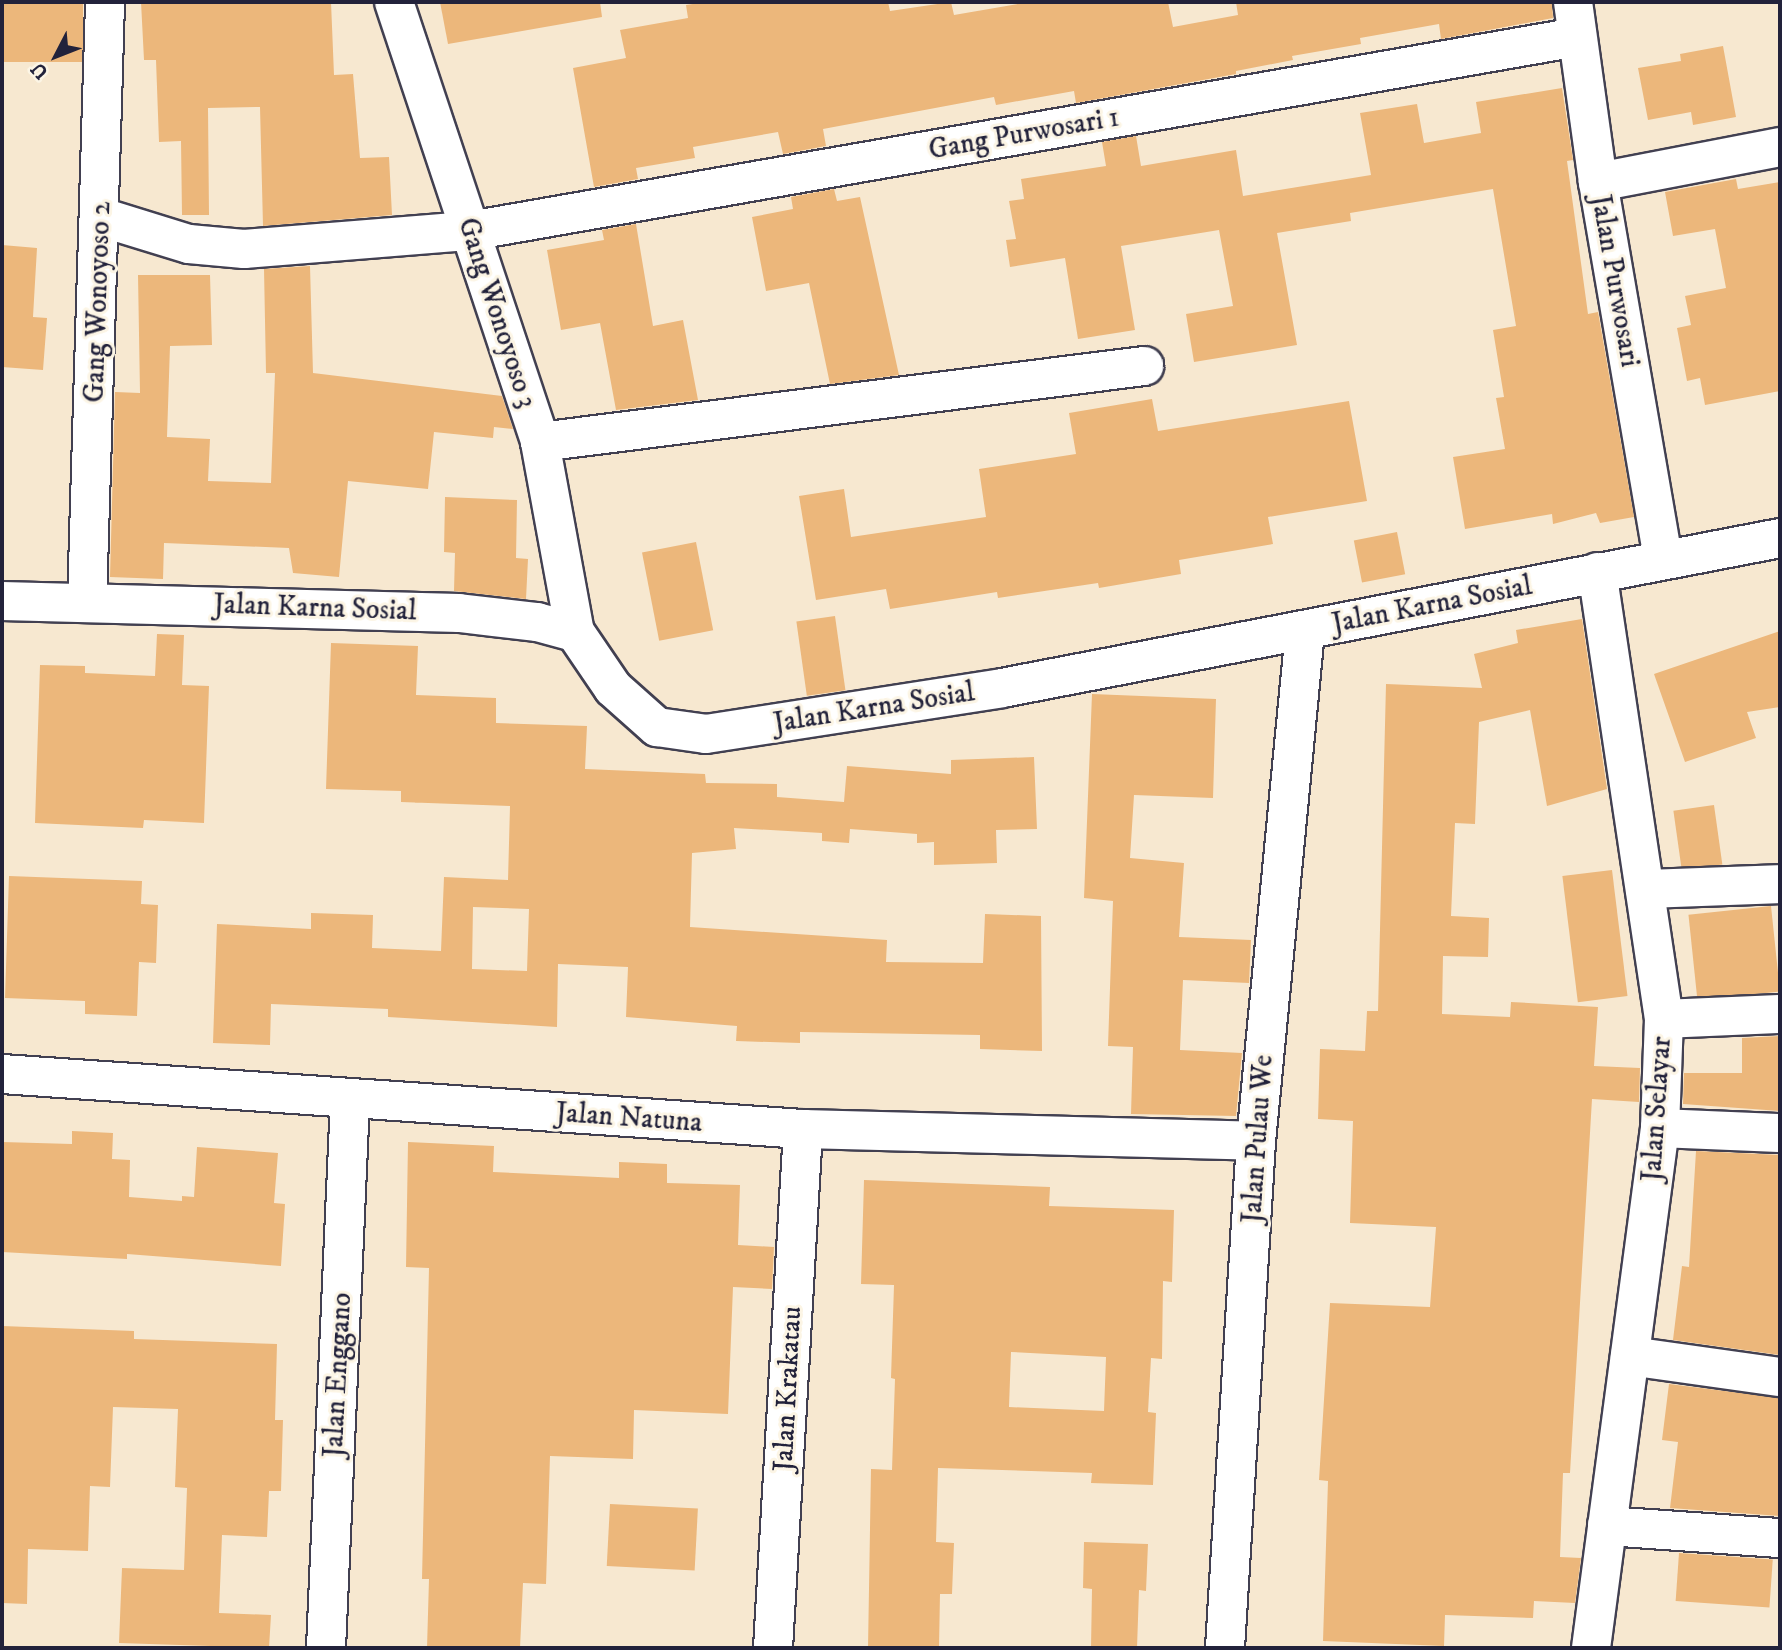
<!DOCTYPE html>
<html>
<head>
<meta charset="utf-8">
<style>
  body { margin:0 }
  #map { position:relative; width:1782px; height:1650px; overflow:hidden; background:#f7e8d0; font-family:"IM FELL DW Pica",serif }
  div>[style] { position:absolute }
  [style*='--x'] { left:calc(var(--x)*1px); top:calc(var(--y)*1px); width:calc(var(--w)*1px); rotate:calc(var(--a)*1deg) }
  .building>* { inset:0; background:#ecb77b; transform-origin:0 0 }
  .roads { filter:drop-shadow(2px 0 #424051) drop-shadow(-2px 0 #424051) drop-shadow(0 2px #424051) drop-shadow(0 -2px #424051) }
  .minor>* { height:38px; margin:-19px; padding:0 19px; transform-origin:19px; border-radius:19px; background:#fff }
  span { translate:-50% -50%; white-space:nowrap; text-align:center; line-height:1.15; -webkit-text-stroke:6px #fcf5e5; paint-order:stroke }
  .street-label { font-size:28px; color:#22223b }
  .frame { position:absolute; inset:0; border:4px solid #22223b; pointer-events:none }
  .north { position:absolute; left:21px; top:21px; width:70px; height:70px; -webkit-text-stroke:5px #fcf5e5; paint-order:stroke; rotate:228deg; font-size:19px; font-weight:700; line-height:28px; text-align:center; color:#22223b }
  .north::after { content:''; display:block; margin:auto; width:24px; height:32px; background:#22223b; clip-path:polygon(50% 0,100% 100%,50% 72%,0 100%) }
</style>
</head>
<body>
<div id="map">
  <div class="building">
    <div style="left:2px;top:2px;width:81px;height:60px"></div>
    <div style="clip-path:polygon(141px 2px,331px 2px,334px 75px,353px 74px,360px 158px,389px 157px,392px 215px,263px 226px,260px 107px,208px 108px,209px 215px,182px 215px,181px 141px,159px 142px,156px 60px,144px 60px)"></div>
    <div style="clip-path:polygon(440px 2px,600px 2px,602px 17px,448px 44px)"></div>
    <div style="clip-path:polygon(706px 2px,888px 2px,890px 11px,951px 2px,954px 15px,1029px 2px,1168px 2px,1173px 27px,1238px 15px,1236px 2px,1552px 2px,1553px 18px,1441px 39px,1439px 24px,1360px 38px,1361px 44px,1292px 56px,1293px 60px,1236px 71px,1236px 74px,1076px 103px,1074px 91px,996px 105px,994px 97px,823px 129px,826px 146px,783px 154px,778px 132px,693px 147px,695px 158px,636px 168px,638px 179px,594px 187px,573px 68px,626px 58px,620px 30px,688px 18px,686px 5px)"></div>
    <div style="clip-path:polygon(1723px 46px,1736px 117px,1693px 125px,1691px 112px,1648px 120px,1638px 68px,1681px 61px,1680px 54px)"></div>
    <div style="clip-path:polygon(1562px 88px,1573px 160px,1567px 161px,1588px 314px,1598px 312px,1634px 517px,1600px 523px,1596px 513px,1553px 524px,1552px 514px,1465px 529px,1453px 457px,1505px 449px,1496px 398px,1504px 397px,1493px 330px,1516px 326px,1493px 189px,1350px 213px,1351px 221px,1277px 233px,1297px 345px,1194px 362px,1186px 314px,1233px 306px,1219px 230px,1121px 246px,1135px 330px,1078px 339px,1065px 258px,1010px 267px,1006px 240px,1016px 239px,1009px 201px,1024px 199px,1021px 179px,1106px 166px,1102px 142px,1136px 136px,1141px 166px,1236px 150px,1243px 196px,1371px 175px,1360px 113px,1417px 104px,1424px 143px,1481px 133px,1476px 102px)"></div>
    <div style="clip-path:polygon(1736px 179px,1738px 189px,1780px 182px,1780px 391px,1705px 405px,1700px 378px,1687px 381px,1677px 328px,1691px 325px,1685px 296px,1726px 288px,1715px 229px,1673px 236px,1665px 192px)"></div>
    <div style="clip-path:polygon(834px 189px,837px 201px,860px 197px,899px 375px,830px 384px,809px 283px,766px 291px,752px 217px,793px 209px,791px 197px)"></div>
    <div style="clip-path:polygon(636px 224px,653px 326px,683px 320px,698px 400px,616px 410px,600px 323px,561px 330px,547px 250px,604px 240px,602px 230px)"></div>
    <div style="clip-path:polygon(2px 245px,37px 248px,33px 317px,47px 318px,43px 370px,2px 367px)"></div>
    <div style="clip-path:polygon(310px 266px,313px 373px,502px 396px,513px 429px,494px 427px,493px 438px,434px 432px,428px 489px,348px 481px,339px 577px,293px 573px,289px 548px,164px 543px,163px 579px,110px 577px,115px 392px,140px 393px,138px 275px,210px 275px,212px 345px,170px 346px,167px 437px,210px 439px,208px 481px,271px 483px,275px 373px,266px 373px,264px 269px)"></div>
    <div style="clip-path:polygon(1152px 399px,1158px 431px,1349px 401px,1367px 501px,1268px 517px,1273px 544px,1179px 560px,1181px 574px,1099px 588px,1098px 583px,998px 598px,997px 592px,890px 609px,886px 589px,816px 600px,799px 496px,844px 489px,851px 537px,986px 517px,979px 469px,1076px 454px,1069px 413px)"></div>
    <div style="clip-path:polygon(445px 497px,517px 500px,516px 558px,528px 559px,526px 599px,454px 591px,455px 553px,444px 552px)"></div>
    <div style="left:1397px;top:532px;width:43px;height:44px;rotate:79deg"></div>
    <div style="left:696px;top:542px;width:90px;height:55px;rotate:79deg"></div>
    <div style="left:835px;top:616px;width:75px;height:39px;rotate:82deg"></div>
    <div style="clip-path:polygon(1582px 619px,1607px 789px,1547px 806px,1530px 710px,1479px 722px,1475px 824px,1455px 823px,1451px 916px,1489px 918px,1488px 957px,1443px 956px,1442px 1014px,1510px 1017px,1511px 1002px,1598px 1007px,1594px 1066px,1640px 1068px,1639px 1102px,1592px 1099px,1570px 1473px,1563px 1473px,1560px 1557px,1581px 1558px,1575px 1603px,1534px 1601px,1533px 1618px,1445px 1615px,1444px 1646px,1323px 1641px,1328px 1481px,1319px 1480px,1330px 1303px,1430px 1307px,1436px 1227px,1350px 1223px,1353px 1121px,1318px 1119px,1320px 1049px,1365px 1051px,1367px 1011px,1378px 1011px,1386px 684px,1482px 688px,1474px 654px,1518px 643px,1516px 630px)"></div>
    <div style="clip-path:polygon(1780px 631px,1780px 707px,1747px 712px,1756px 738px,1685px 762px,1654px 674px)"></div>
    <div style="clip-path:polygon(157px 634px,184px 635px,182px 685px,209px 686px,204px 823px,144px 820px,143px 828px,35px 823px,40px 665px,85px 666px,85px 673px,155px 676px)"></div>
    <div style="clip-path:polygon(evenodd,331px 643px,418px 646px,416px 695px,496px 698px,496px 723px,587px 726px,585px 769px,705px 774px,706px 783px,777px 784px,777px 797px,844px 802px,847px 766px,951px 774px,951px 760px,1034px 757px,1037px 829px,996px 830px,997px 863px,934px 865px,934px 842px,917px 843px,917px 834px,850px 829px,849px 843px,822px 841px,822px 833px,734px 828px,736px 849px,692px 853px,690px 927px,887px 940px,886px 962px,983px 963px,985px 914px,1041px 916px,1042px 1051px,980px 1049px,980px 1035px,800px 1032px,800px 1043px,736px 1041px,737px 1026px,626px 1017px,628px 967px,558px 964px,557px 1027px,388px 1017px,388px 1009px,271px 1004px,270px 1045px,213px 1043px,217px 924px,311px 929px,311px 913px,373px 915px,372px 948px,441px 951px,444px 877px,508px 880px,510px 806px,401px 802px,401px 791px,326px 789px,331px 643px,473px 907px,529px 909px,527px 971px,472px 969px,473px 907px)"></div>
    <div style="clip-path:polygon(1092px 694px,1216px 699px,1213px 798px,1134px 795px,1130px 858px,1184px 863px,1179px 937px,1251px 940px,1249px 983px,1183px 980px,1180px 1050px,1242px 1053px,1236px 1116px,1131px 1114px,1133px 1047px,1108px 1046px,1113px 901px,1084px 898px)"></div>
    <div style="left:1714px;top:805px;width:60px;height:41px;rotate:82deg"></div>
    <div style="left:1612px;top:870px;width:127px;height:50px;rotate:83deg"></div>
    <div style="clip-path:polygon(9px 876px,142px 881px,141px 904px,158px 905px,156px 963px,139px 962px,137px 1016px,85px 1014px,85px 1001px,5px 998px)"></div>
    <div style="left:1771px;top:906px;width:86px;height:83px;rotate:84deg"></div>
    <div style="clip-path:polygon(1780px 1036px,1780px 1111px,1683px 1104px,1684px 1073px,1742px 1073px,1742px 1038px)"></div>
    <div style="clip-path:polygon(72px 1131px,113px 1133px,112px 1159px,130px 1160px,129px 1197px,182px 1201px,182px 1196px,194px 1197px,197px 1147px,278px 1153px,274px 1203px,285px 1204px,281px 1266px,127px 1254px,127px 1259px,2px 1252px,2px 1142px,72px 1144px)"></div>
    <div style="clip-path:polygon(408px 1142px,494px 1146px,493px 1172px,619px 1178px,619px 1162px,667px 1164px,667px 1183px,740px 1185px,738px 1245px,774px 1247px,772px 1289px,733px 1287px,728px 1414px,634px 1410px,633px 1459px,550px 1456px,546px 1584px,523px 1583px,520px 1648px,427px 1648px,429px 1579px,422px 1579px,429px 1268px,406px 1267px)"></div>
    <div style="clip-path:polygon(1696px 1151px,1780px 1155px,1780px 1355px,1673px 1340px,1682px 1266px,1689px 1267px)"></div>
    <div style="clip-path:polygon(evenodd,864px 1180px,1050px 1187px,1049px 1206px,1174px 1210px,1172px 1282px,1163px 1281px,1162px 1359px,1151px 1358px,1148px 1412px,1156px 1413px,1153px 1485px,1091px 1483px,1092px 1473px,938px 1468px,936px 1542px,954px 1543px,952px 1594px,940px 1594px,939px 1648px,868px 1648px,871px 1469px,892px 1470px,895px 1379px,891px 1378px,894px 1285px,861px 1284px,864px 1180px,1011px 1352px,1106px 1357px,1104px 1411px,1009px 1407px,1011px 1352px)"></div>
    <div style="clip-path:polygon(2px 1326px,134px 1331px,134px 1339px,277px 1344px,275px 1420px,283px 1420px,281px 1491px,269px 1491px,267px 1537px,222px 1535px,219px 1613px,271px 1615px,269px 1648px,119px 1643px,122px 1568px,184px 1570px,187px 1488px,175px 1487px,178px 1409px,113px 1407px,110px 1487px,90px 1486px,88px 1551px,28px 1549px,27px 1604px,2px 1603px)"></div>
    <div style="clip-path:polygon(1669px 1384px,1780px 1398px,1780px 1516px,1670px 1508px,1678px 1442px,1662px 1440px)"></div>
    <div style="left:610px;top:1504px;width:88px;height:62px;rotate:3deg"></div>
    <div style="clip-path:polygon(1084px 1542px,1148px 1544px,1146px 1591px,1139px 1590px,1137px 1648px,1091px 1648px,1092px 1589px,1083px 1588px)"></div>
    <div style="left:1679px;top:1553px;width:94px;height:48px;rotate:4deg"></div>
  </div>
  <div class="roads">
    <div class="minor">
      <div style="--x:394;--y:2;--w:464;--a:71.6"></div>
      <div style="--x:540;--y:442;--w:193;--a:79.6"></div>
      <div style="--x:575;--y:632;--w:68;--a:55.8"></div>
      <div style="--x:613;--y:688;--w:59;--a:41.6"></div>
      <div style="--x:657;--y:727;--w:49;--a:8.1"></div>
      <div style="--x:706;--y:734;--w:300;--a:-8.8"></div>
      <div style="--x:1002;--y:688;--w:792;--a:-10.91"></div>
      <div style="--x:1573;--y:2;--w:182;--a:82.1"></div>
      <div style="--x:1598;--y:182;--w:382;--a:80.2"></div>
      <div style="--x:1598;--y:182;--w:185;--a:-10.9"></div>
      <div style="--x:101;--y:217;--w:92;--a:17.1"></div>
      <div style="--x:189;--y:244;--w:55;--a:5.2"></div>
      <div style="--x:244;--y:249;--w:227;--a:-4.6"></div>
      <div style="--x:470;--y:231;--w:1124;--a:-9.94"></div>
      <div style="--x:540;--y:442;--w:609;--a:-7.17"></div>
      <div style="--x:2;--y:601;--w:457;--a:1.5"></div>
      <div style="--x:459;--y:613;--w:79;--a:6.6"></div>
      <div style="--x:537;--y:622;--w:39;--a:15"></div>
      <div style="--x:87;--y:602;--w:600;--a:-88.28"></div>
      <div style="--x:1645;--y:889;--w:135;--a:-2.1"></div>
      <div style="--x:1664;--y:1019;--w:116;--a:-2.5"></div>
      <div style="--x:2;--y:1074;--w:803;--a:3.93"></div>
      <div style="--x:803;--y:1129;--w:453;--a:1.5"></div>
      <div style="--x:1660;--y:1128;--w:120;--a:2.4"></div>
      <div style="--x:1630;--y:1356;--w:151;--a:8"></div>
      <div style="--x:1607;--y:1526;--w:173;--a:4"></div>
      <div style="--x:326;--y:1648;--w:548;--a:-87.49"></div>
      <div style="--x:773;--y:1648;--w:520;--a:-86.69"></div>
      <div style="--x:1225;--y:1648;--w:508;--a:-86.5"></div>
      <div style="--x:1256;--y:1141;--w:512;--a:-84.51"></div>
      <div style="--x:1591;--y:1648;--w:525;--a:-82.44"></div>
      <div style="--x:1660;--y:1128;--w:109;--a:-87.9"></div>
      <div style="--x:1664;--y:1019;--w:452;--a:-98.5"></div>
    </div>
  </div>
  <div class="street-label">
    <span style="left:1024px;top:134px;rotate:-10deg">Gang Purwosari 1</span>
    <span style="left:1615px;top:281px;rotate:80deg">Jalan Purwosari</span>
    <span style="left:98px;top:302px;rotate:-88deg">Gang Wonoyoso 2</span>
    <span style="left:497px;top:313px;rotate:72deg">Gang Wonoyoso 3</span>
    <span style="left:1432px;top:605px;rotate:-11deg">Jalan Karna Sosial</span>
    <span style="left:315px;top:608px;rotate:2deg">Jalan Karna Sosial</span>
    <span style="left:874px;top:708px;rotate:-9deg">Jalan Karna Sosial</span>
    <span style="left:1657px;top:1109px;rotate:-86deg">Jalan Selayar</span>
    <span style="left:629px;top:1118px;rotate:4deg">Jalan Natuna</span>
    <span style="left:1258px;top:1139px;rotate:-86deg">Jalan Pulau We</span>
    <span style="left:338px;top:1375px;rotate:-87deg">Jalan Enggano</span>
    <span style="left:788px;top:1389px;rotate:-87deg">Jalan Krakatau</span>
  </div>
  <div class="frame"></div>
  <div class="north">U</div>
</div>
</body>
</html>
